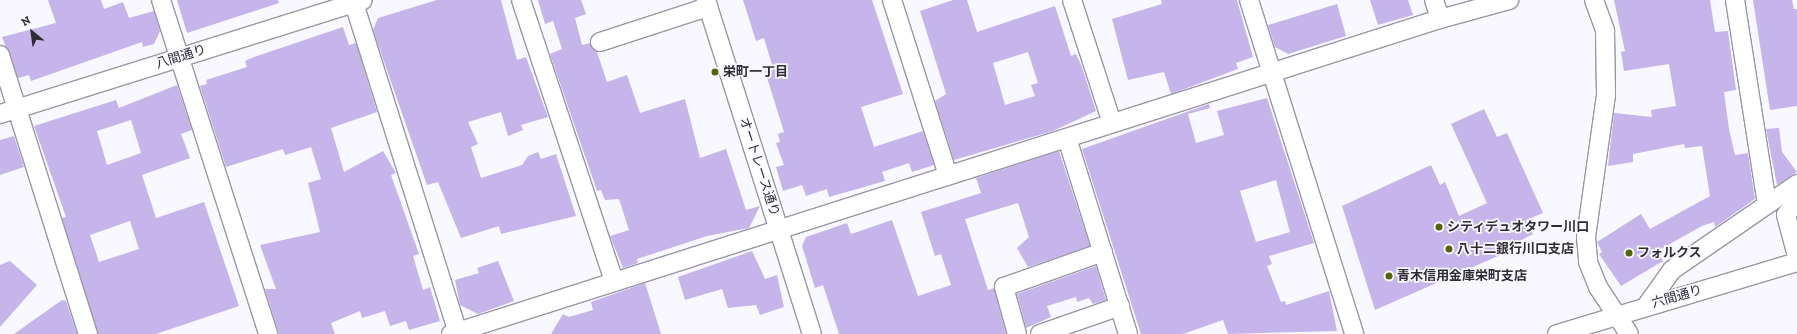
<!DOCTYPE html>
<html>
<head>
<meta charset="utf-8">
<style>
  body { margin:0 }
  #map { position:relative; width:1797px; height:334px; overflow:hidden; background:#f9f7ff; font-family:"Zilla Slab","Noto Sans JP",serif }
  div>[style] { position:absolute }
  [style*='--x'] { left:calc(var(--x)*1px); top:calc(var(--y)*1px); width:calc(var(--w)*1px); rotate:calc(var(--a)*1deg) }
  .building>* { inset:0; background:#c5b5ea }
  .roads { filter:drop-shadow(1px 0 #9b96a7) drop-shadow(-1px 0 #9b96a7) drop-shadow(0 1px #9b96a7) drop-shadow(0 -1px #9b96a7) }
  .minor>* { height:18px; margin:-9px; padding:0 9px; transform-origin:9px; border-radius:9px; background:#fff }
  .dots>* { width:11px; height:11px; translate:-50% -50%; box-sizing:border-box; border:2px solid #f9f7ff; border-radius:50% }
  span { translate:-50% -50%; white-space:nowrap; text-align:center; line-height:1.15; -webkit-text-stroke:3.5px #f9f7ff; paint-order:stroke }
  .street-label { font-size:13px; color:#2f2d33 }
  .poi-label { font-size:13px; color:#2f2d33; font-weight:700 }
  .left { translate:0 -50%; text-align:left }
  .north { position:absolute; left:12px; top:12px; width:40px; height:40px; -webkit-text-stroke:3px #f9f7ff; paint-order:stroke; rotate:331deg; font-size:11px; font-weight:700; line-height:16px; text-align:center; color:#2f2d33 }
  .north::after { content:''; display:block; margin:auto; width:14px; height:18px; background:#2f2d33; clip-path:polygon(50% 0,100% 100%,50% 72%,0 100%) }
</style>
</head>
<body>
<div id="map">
  <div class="building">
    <div style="clip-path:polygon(48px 0,101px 0,104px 9px,123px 2px,129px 18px,154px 11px,160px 31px,154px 44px,143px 47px,142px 42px,31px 81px,29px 75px,18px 78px,2px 37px,56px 23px)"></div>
    <div style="clip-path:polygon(177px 0,278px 0,279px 3px,187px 33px)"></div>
    <div style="clip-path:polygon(437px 0,501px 0,517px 60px,526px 57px,548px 117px,521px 125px,523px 130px,508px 136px,501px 112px,468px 122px,478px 144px,471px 147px,481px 178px,522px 165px,528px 156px,538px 152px,541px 159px,556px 154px,576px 216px,501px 234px,499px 226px,461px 238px,438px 182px,427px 185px,373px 30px,378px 18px)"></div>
    <div style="clip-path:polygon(538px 0,581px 0,586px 14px,575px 18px,582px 45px,590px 43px,597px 52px,607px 82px,627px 75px,640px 113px,685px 99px,700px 158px,726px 149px,746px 210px,760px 206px,749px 228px,707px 236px,637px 259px,638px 263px,623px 268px,610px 236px,629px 230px,619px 199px,605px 200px,601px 190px,597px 191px,550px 54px,562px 49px,553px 21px,545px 24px)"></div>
    <div style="clip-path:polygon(743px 0,872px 0,903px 94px,861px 107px,874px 147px,923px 131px,934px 165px,912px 172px,909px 163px,882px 172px,885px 181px,829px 197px,827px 189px,806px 196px,802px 185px,783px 191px,776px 167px,784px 165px,776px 143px,780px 142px,778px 134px,784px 132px,765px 71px,773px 68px,764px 38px,756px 41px)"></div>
    <div style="clip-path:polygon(evenodd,953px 0,967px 0,977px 32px,1055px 6px,1071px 56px,1076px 54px,1082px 67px,1096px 111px,1053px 131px,954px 160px,935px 101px,946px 94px,920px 11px,953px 0,1028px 52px,1038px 83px,1031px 85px,1035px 96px,1005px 105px,993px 63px,1028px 52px)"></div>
    <div style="clip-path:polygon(1161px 0,1237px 0,1253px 57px,1236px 63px,1238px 69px,1171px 94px,1164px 72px,1128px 80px,1112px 19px,1162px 4px)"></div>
    <div style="clip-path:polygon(1370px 0,1408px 0,1413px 15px,1378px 25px)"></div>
    <div style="clip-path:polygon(1614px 0,1710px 0,1715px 32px,1728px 31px,1736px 90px,1724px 92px,1729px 129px,1735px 155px,1748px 153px,1755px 199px,1715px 227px,1714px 222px,1702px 226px,1657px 251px,1663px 261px,1621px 286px,1599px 254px,1602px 252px,1597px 242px,1641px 214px,1650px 229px,1710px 196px,1702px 146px,1685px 148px,1684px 144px,1633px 154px,1633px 162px,1608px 166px,1614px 113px,1652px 117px,1651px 110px,1676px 106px,1669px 64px,1624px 71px,1621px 52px,1625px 51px)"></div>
    <div style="clip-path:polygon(1753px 0,1792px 0,1794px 9px,1797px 9px,1797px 106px,1770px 110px)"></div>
    <div style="clip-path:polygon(1337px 4px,1346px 36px,1288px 54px,1275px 47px,1268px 25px)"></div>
    <div style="clip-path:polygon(343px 27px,349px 45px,356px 43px,377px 112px,331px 128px,344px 172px,383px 151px,396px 173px,391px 175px,419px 254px,413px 256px,423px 290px,430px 287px,440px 321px,409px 330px,406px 321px,390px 326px,385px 311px,362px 318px,360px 311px,331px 323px,335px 334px,279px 334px,265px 289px,276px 289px,260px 245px,320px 232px,308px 183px,321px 179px,311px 147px,285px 155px,283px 149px,226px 167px,200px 86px,207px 84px,206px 80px,247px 67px,245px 61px,254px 57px)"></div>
    <div style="clip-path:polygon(evenodd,177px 85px,192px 130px,181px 134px,190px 158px,142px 175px,156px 218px,204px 202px,239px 306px,156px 334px,98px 334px,62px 218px,66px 217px,34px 126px,116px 100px,119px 108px,177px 85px,131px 120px,141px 153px,107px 165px,97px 131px,131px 120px,177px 85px,130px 221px,139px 249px,99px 262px,90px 235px,130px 221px)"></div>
    <div style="clip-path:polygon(evenodd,1267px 98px,1314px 243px,1269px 256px,1272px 264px,1267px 266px,1281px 302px,1285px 301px,1286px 305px,1329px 291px,1337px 331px,1228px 334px,1223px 320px,1183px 334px,1141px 334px,1082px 149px,1209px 104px,1210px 108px,1188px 114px,1196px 143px,1224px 135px,1217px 111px,1267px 98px,1276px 180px,1290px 232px,1256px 242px,1240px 191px,1276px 180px)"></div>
    <div style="clip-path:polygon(1484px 109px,1497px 137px,1507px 133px,1543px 213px,1526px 220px,1533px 234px,1520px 241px,1523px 245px,1375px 310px,1342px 206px,1431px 165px,1440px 185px,1445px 182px,1459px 216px,1487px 203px,1451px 124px)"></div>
    <div style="clip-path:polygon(1779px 128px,1782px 152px,1797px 172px,1777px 185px,1766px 129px)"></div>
    <div style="clip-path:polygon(14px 136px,24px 167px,0 175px,0 140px)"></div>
    <div style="clip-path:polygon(1059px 151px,1090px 246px,1028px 267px,1017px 248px,1029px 237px,1018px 203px,965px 219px,988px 290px,994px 288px,1006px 334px,839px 334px,823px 285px,815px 288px,802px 246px,806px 237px,847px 223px,851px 234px,892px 220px,918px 296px,951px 285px,941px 254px,935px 256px,921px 212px,981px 193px,976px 178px)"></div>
    <div style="clip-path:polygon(752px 251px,765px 279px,777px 275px,784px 307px,760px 315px,756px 305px,728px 308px,722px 289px,685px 300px,678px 277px)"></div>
    <div style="clip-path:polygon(10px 261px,37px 285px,0 327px,0 265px)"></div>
    <div style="clip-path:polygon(498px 261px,514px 301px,478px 314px,460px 305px,455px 280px,479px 273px,477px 268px)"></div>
    <div style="clip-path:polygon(1096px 266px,1106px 300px,1093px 304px,1089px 298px,1077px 302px,1076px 297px,1047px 306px,1051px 317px,1026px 328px,1017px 294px)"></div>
    <div style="clip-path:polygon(645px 283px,661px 334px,551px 334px,563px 314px,569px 317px,593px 310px,591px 302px)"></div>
    <div style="clip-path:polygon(62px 300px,66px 301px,77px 334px,14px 334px)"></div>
  </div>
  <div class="roads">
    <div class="minor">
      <div style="--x:161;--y:0;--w:351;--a:72.2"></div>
      <div style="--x:353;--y:0;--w:350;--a:72.5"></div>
      <div style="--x:521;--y:0;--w:297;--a:71.7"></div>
      <div style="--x:706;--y:0;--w:350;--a:72.4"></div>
      <div style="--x:892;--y:0;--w:184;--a:72.3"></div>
      <div style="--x:1072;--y:0;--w:129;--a:72"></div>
      <div style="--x:1249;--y:0;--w:350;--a:72.5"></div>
      <div style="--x:1434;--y:0;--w:20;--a:72"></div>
      <div style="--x:1594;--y:0;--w:33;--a:70"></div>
      <div style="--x:1605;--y:31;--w:64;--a:89.1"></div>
      <div style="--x:1606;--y:95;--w:143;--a:98"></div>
      <div style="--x:1586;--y:237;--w:25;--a:85"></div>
      <div style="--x:1588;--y:262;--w:27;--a:68"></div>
      <div style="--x:1598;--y:287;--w:56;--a:56.6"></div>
      <div style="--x:1735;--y:0;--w:207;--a:81.1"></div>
      <div style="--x:600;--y:42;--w:114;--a:-18"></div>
      <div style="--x:0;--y:55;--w:293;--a:72.5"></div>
      <div style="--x:0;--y:114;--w:380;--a:-17.4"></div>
      <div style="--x:1067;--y:138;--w:205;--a:72.7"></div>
      <div style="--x:1797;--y:201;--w:18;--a:128"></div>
      <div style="--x:1786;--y:215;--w:42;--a:75"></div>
      <div style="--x:1647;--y:305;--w:43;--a:-54.5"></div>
      <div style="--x:1672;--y:270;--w:152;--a:-34.5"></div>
      <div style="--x:451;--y:334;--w:1038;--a:-17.67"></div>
      <div style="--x:1440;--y:19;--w:72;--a:-15.4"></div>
      <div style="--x:1017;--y:334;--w:49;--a:-105.5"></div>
      <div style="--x:1004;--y:287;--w:105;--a:-19.5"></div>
      <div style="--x:1040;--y:334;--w:85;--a:-19.3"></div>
      <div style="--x:1557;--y:334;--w:251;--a:-16.7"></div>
    </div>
  </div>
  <div class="dots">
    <div style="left:715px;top:72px;background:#566407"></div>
    <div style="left:1439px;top:227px;background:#566407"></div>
    <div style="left:1449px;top:249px;background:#566407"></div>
    <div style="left:1629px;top:253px;background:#566407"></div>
    <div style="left:1389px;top:276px;background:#566407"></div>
  </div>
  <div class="street-label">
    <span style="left:181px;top:57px;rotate:-17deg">八間通り</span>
    <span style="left:759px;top:167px;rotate:72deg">オートレース通り</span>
    <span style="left:1677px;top:297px;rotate:-16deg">六間通り</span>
  </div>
  <div class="poi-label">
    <span class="left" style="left:723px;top:72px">栄町一丁目</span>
    <span class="left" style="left:1447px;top:227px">シティデュオタワー川口</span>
    <span class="left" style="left:1457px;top:249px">八十二銀行川口支店</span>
    <span class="left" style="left:1637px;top:253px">フォルクス</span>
    <span class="left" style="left:1397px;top:276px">青木信用金庫栄町支店</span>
  </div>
  <div class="north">N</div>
</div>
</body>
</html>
